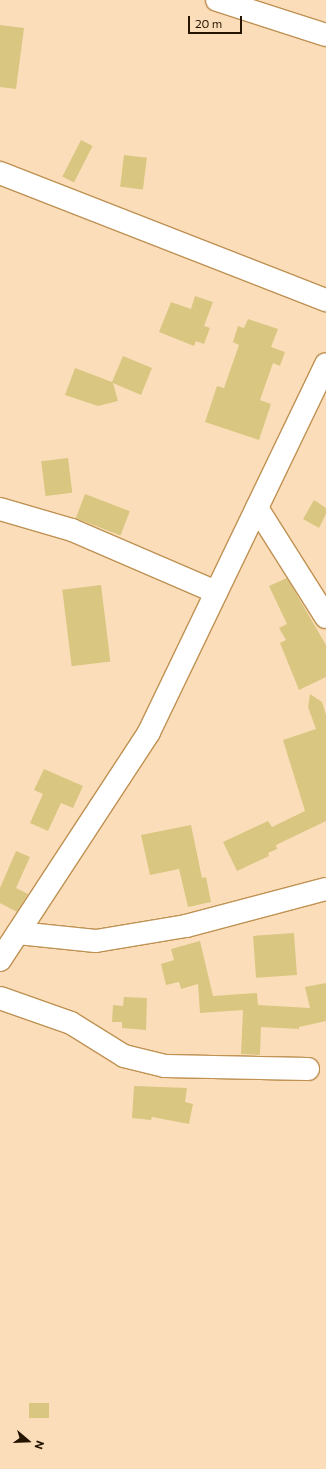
<!DOCTYPE html>
<html>
<head>
<meta charset="utf-8">
<style>
  body { margin:0 }
  #map { position:relative; width:326px; height:1469px; overflow:hidden; background:#fbdeb9; font-family:Commissioner,sans-serif }
  div>[style] { position:absolute }
  [style*='--x'] { left:calc(var(--x)*1px); top:calc(var(--y)*1px); width:calc(var(--w)*1px); rotate:calc(var(--a)*1deg) }
  .building>* { inset:0; background:#d9c680; transform-origin:0 0 }
  .roads { filter:drop-shadow(1px 0 #bf9153) drop-shadow(-1px 0 #bf9153) drop-shadow(0 1px #bf9153) drop-shadow(0 -1px #bf9153) }
  .minor>* { height:22px; margin:-11px; padding:0 11px; transform-origin:11px; border-radius:11px; background:#fff }
  span { translate:-50% -50%; white-space:nowrap; text-align:center; line-height:1.15; -webkit-text-stroke:3px #fbdeb9; paint-order:stroke }
  .north { position:absolute; left:8px; top:1421px; width:40px; height:40px; -webkit-text-stroke:3px #fbdeb9; paint-order:stroke; rotate:109deg; font-size:11px; font-weight:700; line-height:16px; text-align:center; color:#251400 }
  .north::after { content:''; display:block; margin:auto; width:14px; height:18px; background:#251400; clip-path:polygon(50% 0,100% 100%,50% 72%,0 100%) }
  .scale { position:absolute; left:188px; top:16px; width:54px; height:18px; box-sizing:border-box; border:2px solid #251400; border-top:0; padding-left:5px; font-size:12px; line-height:14px; white-space:nowrap; color:#251400; -webkit-text-stroke:3px #fbdeb9; paint-order:stroke }
</style>
</head>
<body>
<div id="map">
  <div class="building">
    <div style="clip-path:polygon(0 25px,24px 28px,16px 89px,0 87px)"></div>
    <div style="left:81px;top:140px;width:13px;height:41px;rotate:27deg"></div>
    <div style="left:124px;top:155px;width:23px;height:32px;rotate:7deg"></div>
    <div style="clip-path:polygon(195px 296px,213px 302px,204px 326px,210px 328px,204px 344px,196px 341px,194px 346px,159px 332px,171px 302px,191px 309px)"></div>
    <div style="clip-path:polygon(248px 319px,278px 329px,271px 347px,285px 352px,280px 366px,273px 363px,260px 400px,271px 404px,259px 440px,205px 422px,217px 386px,224px 388px,239px 345px,233px 342px,238px 326px,244px 328px)"></div>
    <div style="clip-path:polygon(123px 356px,152px 368px,141px 395px,113px 383px,118px 401px,98px 406px,65px 395px,75px 368px,112px 382px)"></div>
    <div style="left:68px;top:458px;width:35px;height:27px;rotate:83deg"></div>
    <div style="left:85px;top:494px;width:48px;height:26px;rotate:21deg"></div>
    <div style="clip-path:polygon(314px 500px,326px 508px,326px 514px,319px 528px,303px 519px)"></div>
    <div style="clip-path:polygon(287px 578px,326px 645px,326px 677px,299px 690px,280px 643px,286px 640px,279px 628px,287px 624px,269px 586px)"></div>
    <div style="left:101px;top:585px;width:77px;height:39px;rotate:83deg"></div>
    <div style="clip-path:polygon(310px 694px,322px 702px,326px 715px,326px 821px,276px 845px,277px 849px,268px 853px,269px 856px,237px 871px,223px 842px,268px 821px,272px 827px,305px 811px,283px 740px,316px 729px,308px 707px)"></div>
    <div style="clip-path:polygon(44px 769px,83px 786px,73px 808px,61px 803px,48px 831px,30px 823px,43px 794px,34px 790px)"></div>
    <div style="clip-path:polygon(191px 825px,202px 878px,206px 877px,211px 902px,188px 907px,179px 869px,150px 875px,141px 835px)"></div>
    <div style="clip-path:polygon(16px 851px,30px 857px,16px 888px,28px 894px,17px 912px,0 903px,0 888px)"></div>
    <div style="left:294px;top:933px;width:42px;height:41px;rotate:86deg"></div>
    <div style="clip-path:polygon(200px 941px,213px 996px,257px 993px,258px 1005px,310px 1008px,305px 987px,326px 983px,326px 1021px,299px 1027px,299px 1029px,261px 1027px,260px 1055px,241px 1054px,243px 1010px,200px 1013px,198px 984px,181px 989px,179px 982px,166px 985px,161px 964px,174px 960px,171px 949px)"></div>
    <div style="clip-path:polygon(124px 997px,147px 998px,146px 1030px,122px 1028px,122px 1022px,112px 1022px,113px 1005px,123px 1006px)"></div>
    <div style="clip-path:polygon(134px 1086px,187px 1088px,185px 1102px,193px 1104px,189px 1124px,152px 1117px,151px 1120px,132px 1118px)"></div>
    <div style="left:29px;top:1403px;width:20px;height:15px"></div>
  </div>
  <div class="roads">
    <div class="minor">
      <div style="--x:217;--y:0;--w:114;--a:17.8"></div>
      <div style="--x:0;--y:173;--w:350;--a:21.3"></div>
      <div style="--x:257;--y:508;--w:129;--a:57.7"></div>
      <div style="--x:0;--y:509;--w:75;--a:16.3"></div>
      <div style="--x:72;--y:530;--w:157;--a:23.3"></div>
      <div style="--x:18;--y:933;--w:78;--a:5.9"></div>
      <div style="--x:96;--y:941;--w:91;--a:-9.5"></div>
      <div style="--x:186;--y:926;--w:145;--a:-14.8"></div>
      <div style="--x:0;--y:960;--w:272;--a:-56.8"></div>
      <div style="--x:149;--y:732;--w:408;--a:-64.3"></div>
      <div style="--x:0;--y:998;--w:75;--a:19.4"></div>
      <div style="--x:71;--y:1023;--w:62;--a:31.9"></div>
      <div style="--x:124;--y:1056;--w:42;--a:13.7"></div>
      <div style="--x:165;--y:1066;--w:143;--a:1.2"></div>
    </div>
  </div>
  <div class="north">N</div>
  <div class="scale">20 m</div>
</div>
</body>
</html>
